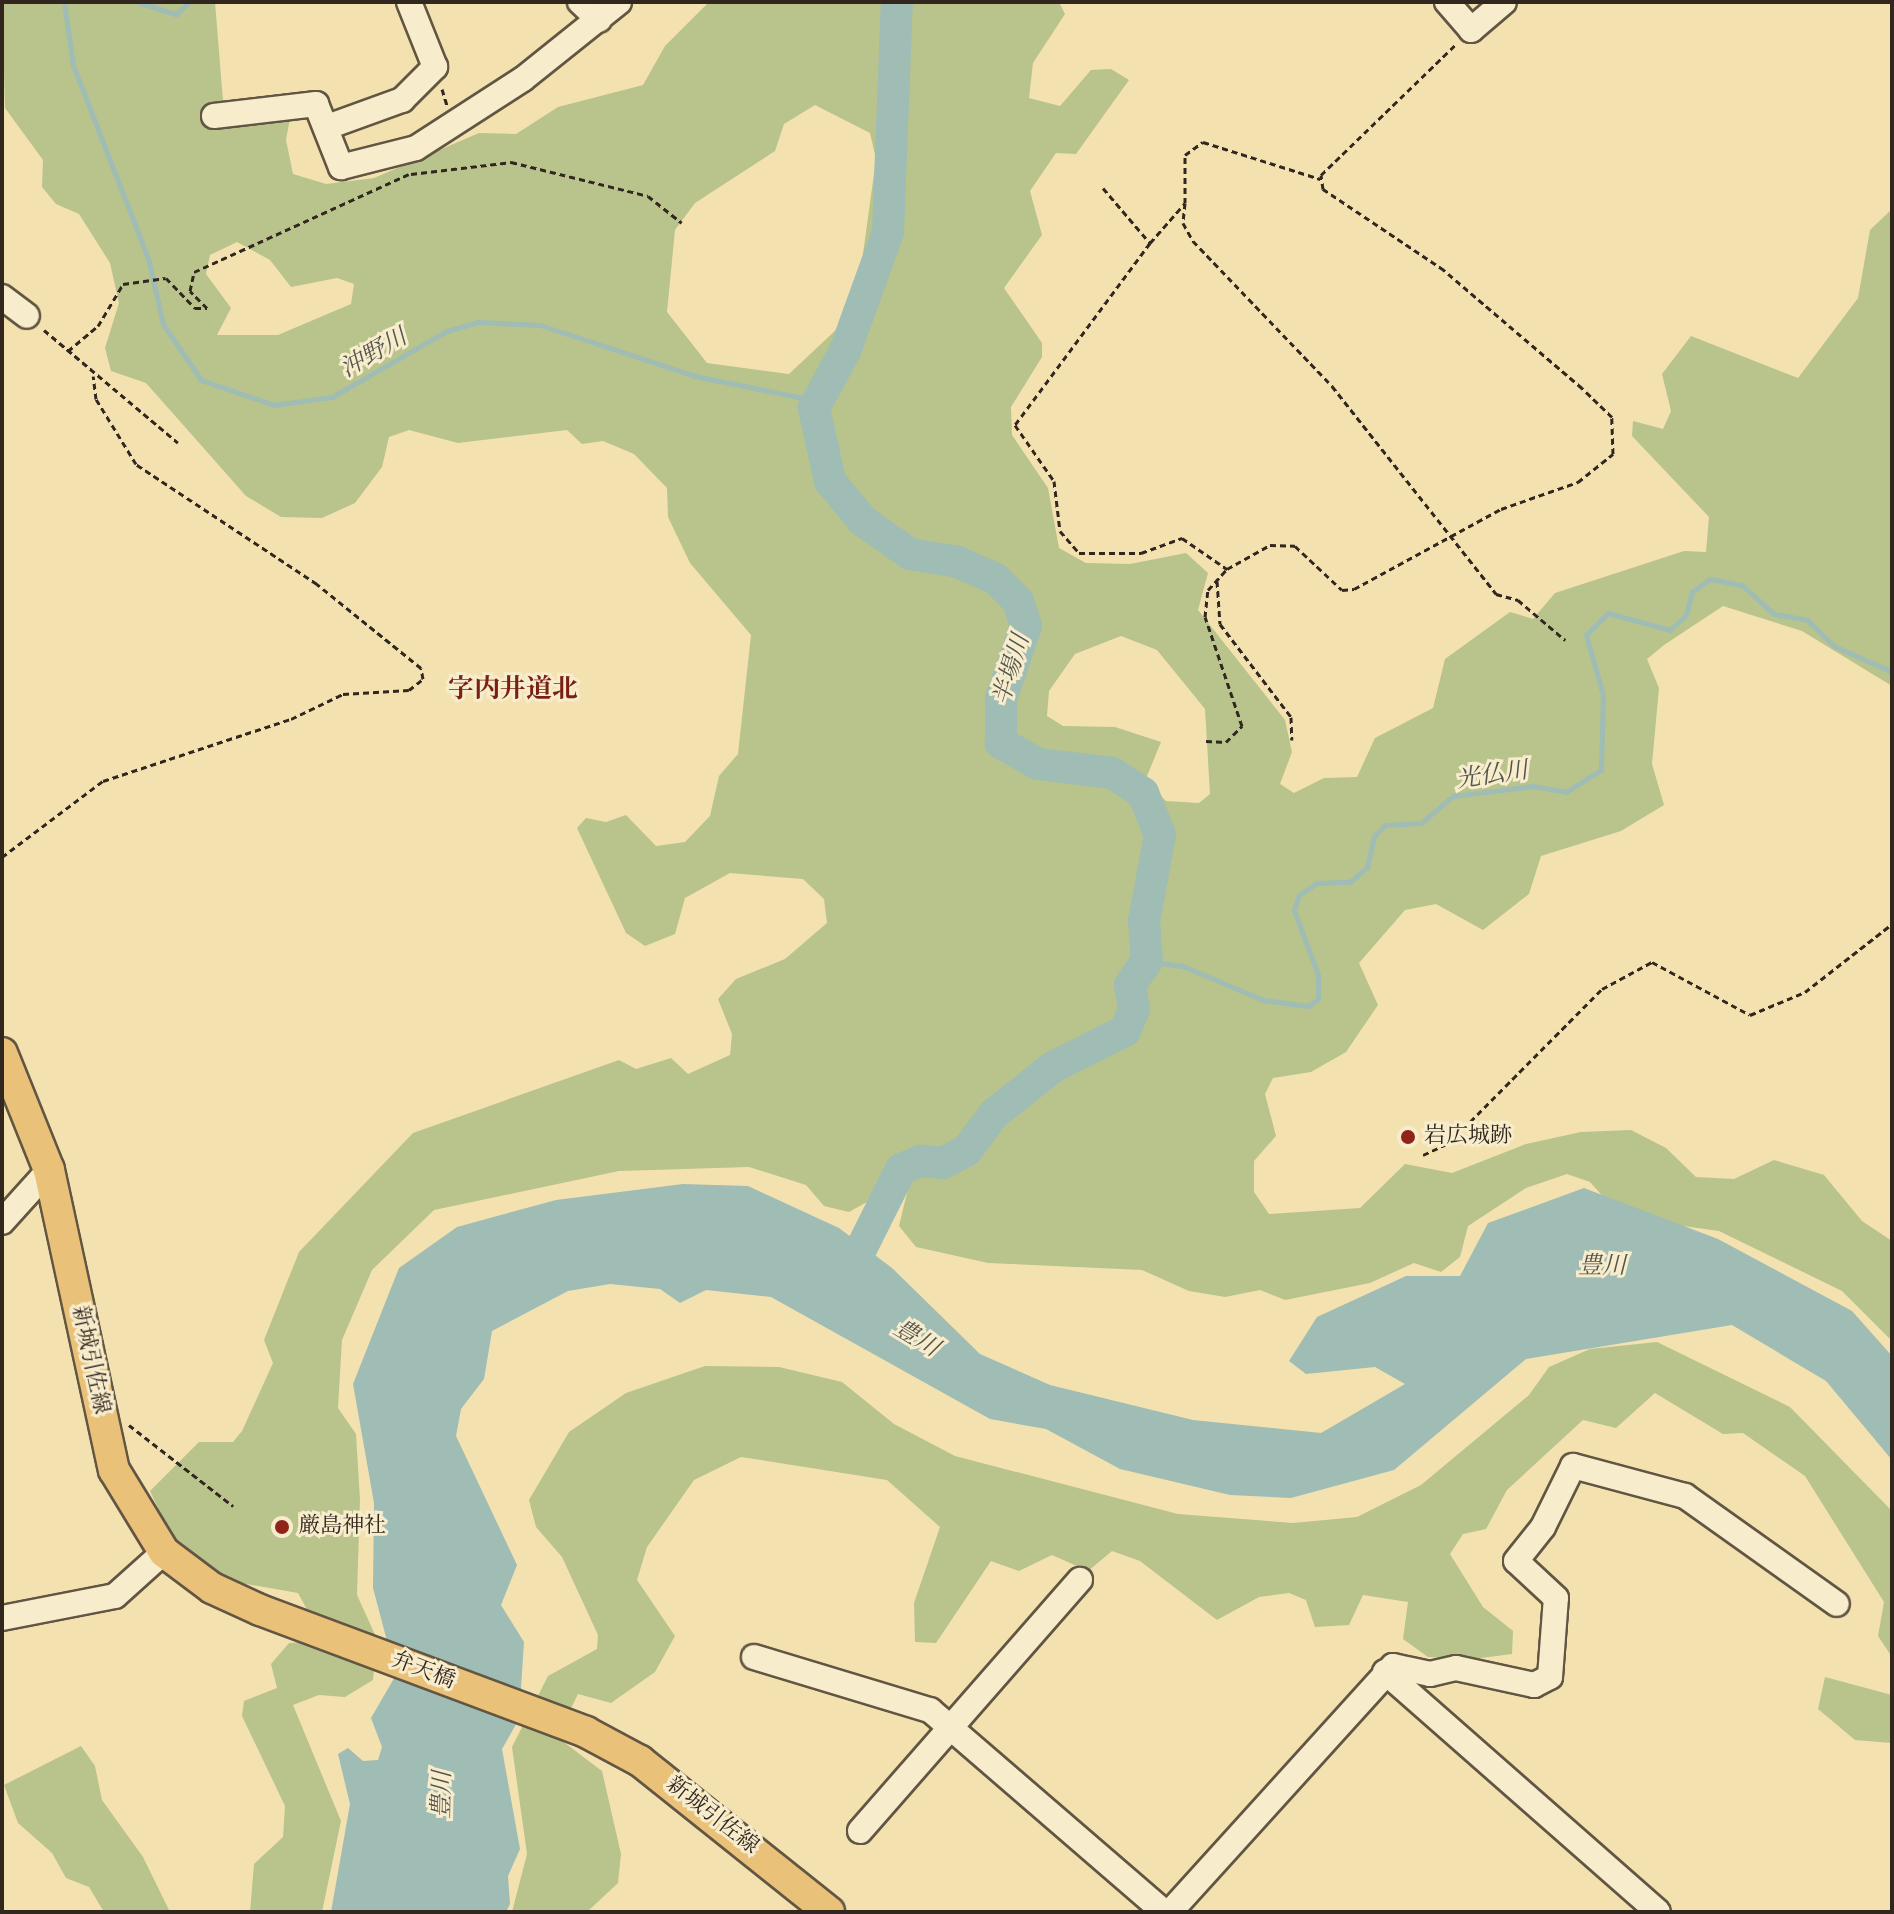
<!DOCTYPE html>
<html>
<head>
<meta charset="utf-8">
<style>
  body { margin:0 }
  #map { position:relative; width:1894px; height:1914px; overflow:hidden; background:#f3e2b0; font-family:"IM FELL English","Noto Serif JP",serif }
  div>[style] { position:absolute }
  [style*='--x'] { left:calc(var(--x)*1px); top:calc(var(--y)*1px); width:calc(var(--w)*1px); rotate:calc(var(--a)*1deg) }
  .green>* { inset:0; background:#b9c38c }
  .water>* { inset:0; background:#9fbcb5 }
  .stream>* { height:5px; margin:-2.5px; padding:0 2.5px; transform-origin:2.5px; border-radius:2.5px; background:#9fbcb5 }
  .river>* { height:32px; margin:-16px; padding:0 16px; transform-origin:16px; border-radius:16px; background:#9fbcb5 }
  .path>* { height:3px; margin-top:-1.5px; transform-origin:0; background:repeating-linear-gradient(90deg,#32271f 0 6px,transparent 0 10px) }
  .roads { filter:drop-shadow(2px 0 #625643) drop-shadow(-2px 0 #625643) drop-shadow(0 2px #625643) drop-shadow(0 -2px #625643) }
  .minor>* { height:24px; margin:-12px; padding:0 12px; transform-origin:12px; border-radius:12px; background:#f7eccc }
  .major>* { height:30px; margin:-15px; padding:0 15px; transform-origin:15px; border-radius:15px; background:#eac178 }
  .dots>* { width:22px; height:22px; translate:-50% -50%; box-sizing:border-box; border:4px solid #f7eccc; border-radius:50% }
  span { translate:-50% -50%; white-space:nowrap; text-align:center; line-height:1.15; -webkit-text-stroke:6px #f7eccc; paint-order:stroke }
  .poi-label { font-size:22px; color:#32271f }
  .left { translate:0 -50%; text-align:left }
  .street-label { font-size:22px; color:#32271f }
  .water-label { font-size:24px; color:#53544c; font-style:italic }
  .quarter-label { font-size:26px; color:#7a1f14; font-weight:700 }
  .frame { position:absolute; inset:0; border:4px solid #32271f; pointer-events:none }
</style>
</head>
<body>
<div id="map">
  <div class="green">
    <div style="clip-path:polygon(evenodd,2px 2px,215px 2px,223px 101px,250px 114px,266px 97px,291px 113px,286px 140px,293px 174px,326px 184px,374px 178px,479px 133px,516px 134px,558px 107px,643px 85px,665px 46px,709px 2px,1059px 2px,1065px 14px,1033px 63px,1029px 98px,1060px 106px,1091px 70px,1111px 69px,1129px 80px,1076px 154px,1056px 153px,1030px 191px,1042px 235px,1004px 288px,1042px 343px,1042px 357px,1011px 407px,1012px 435px,1048px 488px,1059px 548px,1086px 563px,1130px 564px,1186px 553px,1208px 573px,1198px 610px,1285px 720px,1292px 752px,1280px 784px,1294px 793px,1324px 778px,1357px 777px,1375px 738px,1433px 708px,1445px 659px,1510px 612px,1533px 619px,1555px 593px,1684px 551px,1706px 552px,1709px 517px,1632px 436px,1633px 421px,1663px 429px,1671px 411px,1662px 374px,1691px 336px,1798px 378px,1858px 298px,1870px 230px,1892px 209px,1892px 686px,1802px 631px,1723px 606px,1664px 645px,1647px 659px,1659px 688px,1652px 764px,1664px 805px,1621px 831px,1541px 856px,1529px 894px,1483px 930px,1436px 904px,1405px 910px,1359px 963px,1378px 1005px,1346px 1052px,1311px 1072px,1273px 1078px,1265px 1094px,1276px 1136px,1254px 1161px,1254px 1192px,1269px 1214px,1360px 1208px,1405px 1164px,1452px 1173px,1526px 1144px,1581px 1132px,1631px 1130px,1666px 1148px,1696px 1177px,1734px 1179px,1774px 1160px,1824px 1175px,1862px 1221px,1892px 1241px,1892px 1341px,1842px 1291px,1719px 1231px,1662px 1223px,1607px 1201px,1590px 1182px,1567px 1174px,1526px 1188px,1468px 1226px,1460px 1257px,1441px 1272px,1414px 1263px,1370px 1283px,1285px 1300px,1260px 1290px,1225px 1297px,1189px 1291px,1142px 1270px,988px 1263px,916px 1247px,899px 1226px,908px 1189px,894px 1187px,849px 1212px,824px 1206px,806px 1185px,749px 1167px,619px 1171px,434px 1210px,372px 1270px,342px 1340px,338px 1408px,356px 1434px,360px 1500px,357px 1595px,377px 1639px,373px 1680px,345px 1697px,319px 1695px,293px 1705px,341px 1821px,322px 1912px,250px 1912px,254px 1864px,283px 1837px,285px 1806px,242px 1716px,244px 1701px,277px 1688px,271px 1664px,289px 1643px,307px 1642px,310px 1615px,298px 1593px,223px 1580px,172px 1538px,150px 1491px,199px 1442px,233px 1442px,242px 1431px,273px 1363px,264px 1340px,299px 1252px,413px 1133px,619px 1060px,636px 1069px,671px 1058px,688px 1074px,730px 1055px,732px 1034px,718px 999px,736px 979px,785px 959px,827px 923px,824px 899px,803px 879px,730px 873px,685px 898px,675px 934px,645px 946px,626px 933px,577px 828px,586px 818px,606px 822px,626px 815px,656px 846px,685px 842px,710px 816px,719px 776px,738px 754px,751px 635px,690px 563px,668px 517px,667px 488px,634px 454px,603px 441px,582px 444px,567px 430px,458px 443px,409px 430px,389px 437px,382px 467px,355px 503px,322px 518px,281px 517px,246px 496px,146px 383px,111px 371px,105px 348px,119px 303px,110px 263px,79px 214px,56px 204px,42px 187px,43px 160px,5px 108px,2px 2px,815px 105px,870px 133px,876px 159px,855px 312px,789px 374px,707px 363px,667px 312px,675px 230px,695px 203px,775px 151px,784px 124px,815px 105px,2px 2px,237px 242px,270px 260px,291px 287px,337px 278px,354px 284px,351px 304px,278px 335px,217px 335px,231px 308px,206px 274px,210px 255px,237px 242px,2px 2px,1121px 636px,1157px 650px,1205px 709px,1210px 794px,1199px 803px,1166px 801px,1145px 781px,1161px 742px,1115px 727px,1063px 726px,1047px 716px,1049px 691px,1075px 654px,1121px 636px)"></div>
    <div style="clip-path:polygon(1657px 1342px,1790px 1407px,1892px 1511px,1892px 1657px,1878px 1636px,1884px 1602px,1805px 1476px,1743px 1433px,1723px 1434px,1655px 1393px,1616px 1428px,1583px 1420px,1507px 1490px,1486px 1529px,1463px 1534px,1450px 1554px,1483px 1607px,1513px 1631px,1512px 1654px,1473px 1659px,1428px 1657px,1403px 1639px,1408px 1602px,1363px 1595px,1349px 1625px,1315px 1627px,1306px 1600px,1289px 1593px,1259px 1597px,1217px 1620px,1140px 1561px,1112px 1551px,1088px 1571px,1052px 1555px,1019px 1571px,991px 1561px,936px 1643px,915px 1642px,914px 1603px,940px 1527px,887px 1480px,741px 1457px,694px 1480px,647px 1547px,637px 1580px,675px 1636px,655px 1672px,611px 1703px,578px 1694px,557px 1737px,602px 1771px,621px 1854px,618px 1883px,587px 1912px,512px 1912px,527px 1854px,512px 1747px,548px 1676px,597px 1649px,598px 1635px,562px 1557px,536px 1527px,529px 1500px,569px 1432px,626px 1393px,705px 1366px,779px 1367px,842px 1382px,894px 1424px,955px 1456px,1178px 1514px,1293px 1523px,1357px 1517px,1421px 1485px,1529px 1395px,1549px 1367px,1590px 1349px)"></div>
    <div style="clip-path:polygon(1825px 1677px,1892px 1695px,1892px 1743px,1855px 1740px,1818px 1709px)"></div>
    <div style="clip-path:polygon(81px 1746px,95px 1766px,102px 1800px,143px 1857px,170px 1912px,104px 1912px,89px 1887px,66px 1878px,52px 1853px,18px 1823px,4px 1785px)"></div>
  </div>
  <div class="water">
    <div style="clip-path:polygon(683px 1184px,748px 1186px,839px 1228px,892px 1268px,980px 1354px,1050px 1385px,1193px 1420px,1321px 1433px,1405px 1384px,1375px 1367px,1306px 1374px,1289px 1361px,1317px 1317px,1406px 1276px,1460px 1276px,1488px 1223px,1584px 1188px,1718px 1239px,1852px 1311px,1892px 1356px,1892px 1460px,1826px 1381px,1732px 1325px,1526px 1359px,1394px 1470px,1291px 1498px,1230px 1495px,1120px 1469px,1046px 1429px,990px 1419px,771px 1297px,706px 1290px,680px 1303px,660px 1289px,610px 1284px,568px 1291px,492px 1331px,484px 1379px,461px 1409px,456px 1436px,517px 1565px,501px 1605px,524px 1642px,519px 1719px,502px 1749px,520px 1849px,508px 1876px,510px 1904px,506px 1912px,331px 1912px,350px 1804px,338px 1754px,348px 1748px,363px 1761px,378px 1760px,382px 1747px,371px 1718px,396px 1675px,373px 1588px,374px 1503px,353px 1384px,399px 1268px,457px 1227px,556px 1200px)"></div>
  </div>
  <div class="stream">
    <div style="--x:64;--y:2;--w:64;--a:81.9"></div>
    <div style="--x:73;--y:65;--w:207;--a:68.8"></div>
    <div style="--x:148;--y:258;--w:68;--a:77.2"></div>
    <div style="--x:163;--y:324;--w:68;--a:55.8"></div>
    <div style="--x:201;--y:380;--w:77;--a:18.9"></div>
    <div style="--x:274;--y:405;--w:59;--a:-7.9"></div>
    <div style="--x:332;--y:397;--w:133;--a:-29.9"></div>
    <div style="--x:447;--y:331;--w:33;--a:-16"></div>
    <div style="--x:479;--y:322;--w:61;--a:2.8"></div>
    <div style="--x:540;--y:325;--w:163;--a:18.2"></div>
    <div style="--x:695;--y:376;--w:110;--a:11.5"></div>
    <div style="--x:803;--y:398;--w:15;--a:42"></div>
    <div style="--x:138;--y:2;--w:40;--a:18"></div>
    <div style="--x:176;--y:14;--w:18;--a:-43"></div>
    <div style="--x:1147;--y:961;--w:36;--a:8"></div>
    <div style="--x:1183;--y:966;--w:87;--a:23"></div>
    <div style="--x:1263;--y:1000;--w:45;--a:7.6"></div>
    <div style="--x:1308;--y:1006;--w:12;--a:-35"></div>
    <div style="--x:1318;--y:999;--w:24;--a:-90"></div>
    <div style="--x:1318;--y:975;--w:69;--a:-110.3"></div>
    <div style="--x:1294;--y:910;--w:16;--a:-72"></div>
    <div style="--x:1299;--y:895;--w:22;--a:-34"></div>
    <div style="--x:1317;--y:883;--w:33;--a:-2"></div>
    <div style="--x:1350;--y:882;--w:23;--a:-41"></div>
    <div style="--x:1367;--y:867;--w:32;--a:-77"></div>
    <div style="--x:1374;--y:836;--w:16;--a:-45"></div>
    <div style="--x:1385;--y:825;--w:36;--a:-3"></div>
    <div style="--x:1421;--y:823;--w:42;--a:-40.2"></div>
    <div style="--x:1453;--y:796;--w:81;--a:-7.1"></div>
    <div style="--x:1533;--y:786;--w:34;--a:10"></div>
    <div style="--x:1566;--y:792;--w:41;--a:-32.2"></div>
    <div style="--x:1601;--y:770;--w:75;--a:-88.5"></div>
    <div style="--x:1603;--y:695;--w:62;--a:-105.8"></div>
    <div style="--x:1586;--y:635;--w:31;--a:-45"></div>
    <div style="--x:1608;--y:613;--w:64;--a:15.3"></div>
    <div style="--x:1670;--y:630;--w:22;--a:-43"></div>
    <div style="--x:1686;--y:615;--w:24;--a:-75"></div>
    <div style="--x:1692;--y:592;--w:22;--a:-36"></div>
    <div style="--x:1710;--y:579;--w:33;--a:11"></div>
    <div style="--x:1742;--y:585;--w:43;--a:42.2"></div>
    <div style="--x:1774;--y:614;--w:34;--a:10"></div>
    <div style="--x:1807;--y:620;--w:37;--a:44"></div>
    <div style="--x:1834;--y:646;--w:64;--a:24.1"></div>
  </div>
  <div class="river">
    <div style="--x:844;--y:1283;--w:127;--a:-63.4"></div>
    <div style="--x:901;--y:1169;--w:22;--a:-22"></div>
    <div style="--x:921;--y:1161;--w:22;--a:5"></div>
    <div style="--x:943;--y:1163;--w:27;--a:-28"></div>
    <div style="--x:967;--y:1150;--w:45;--a:-53.1"></div>
    <div style="--x:994;--y:1114;--w:75;--a:-38.5"></div>
    <div style="--x:1053;--y:1067;--w:80;--a:-26.6"></div>
    <div style="--x:1125;--y:1031;--w:24;--a:-68"></div>
    <div style="--x:1134;--y:1009;--w:24;--a:-99"></div>
    <div style="--x:1130;--y:985;--w:29;--a:-55"></div>
    <div style="--x:1147;--y:961;--w:40;--a:-94.3"></div>
    <div style="--x:1144;--y:921;--w:87;--a:-79.5"></div>
    <div style="--x:1160;--y:835;--w:45;--a:-112"></div>
    <div style="--x:1143;--y:793;--w:37;--a:-147"></div>
    <div style="--x:1112;--y:773;--w:75;--a:-173.1"></div>
    <div style="--x:1038;--y:764;--w:43;--a:-150.4"></div>
    <div style="--x:1001;--y:743;--w:44;--a:-90"></div>
    <div style="--x:1001;--y:699;--w:77;--a:-71.1"></div>
    <div style="--x:1026;--y:626;--w:26;--a:-108"></div>
    <div style="--x:1018;--y:601;--w:31;--a:-135"></div>
    <div style="--x:996;--y:579;--w:42;--a:-155.9"></div>
    <div style="--x:958;--y:562;--w:49;--a:-170.5"></div>
    <div style="--x:910;--y:554;--w:57;--a:-144.9"></div>
    <div style="--x:863;--y:521;--w:52;--a:-129.5"></div>
    <div style="--x:830;--y:481;--w:75;--a:-102.4"></div>
    <div style="--x:814;--y:408;--w:65;--a:-61.5"></div>
    <div style="--x:845;--y:351;--w:127;--a:-70.1"></div>
    <div style="--x:888;--y:232;--w:230;--a:-87.8"></div>
  </div>
  <div class="path">
    <div style="--x:442;--y:89;--w:17;--a:73"></div>
    <div style="--x:411;--y:174;--w:101;--a:-6.8"></div>
    <div style="--x:511;--y:162;--w:141;--a:13.9"></div>
    <div style="--x:648;--y:196;--w:43;--a:38.5"></div>
    <div style="--x:1103;--y:188;--w:72;--a:49.5"></div>
    <div style="--x:1150;--y:243;--w:53;--a:-48.8"></div>
    <div style="--x:1185;--y:203;--w:48;--a:-90"></div>
    <div style="--x:1185;--y:155;--w:22;--a:-36"></div>
    <div style="--x:1203;--y:142;--w:123;--a:17.5"></div>
    <div style="--x:1185;--y:203;--w:20;--a:96"></div>
    <div style="--x:1183;--y:223;--w:21;--a:61"></div>
    <div style="--x:1193;--y:241;--w:201;--a:46.2"></div>
    <div style="--x:1332;--y:386;--w:265;--a:51.7"></div>
    <div style="--x:1496;--y:594;--w:23;--a:15"></div>
    <div style="--x:1518;--y:600;--w:62;--a:40.4"></div>
    <div style="--x:1150;--y:243;--w:227;--a:126.6"></div>
    <div style="--x:1015;--y:425;--w:68;--a:55.1"></div>
    <div style="--x:1054;--y:481;--w:50;--a:83.2"></div>
    <div style="--x:1060;--y:531;--w:29;--a:49"></div>
    <div style="--x:1079;--y:553;--w:62;--a:0"></div>
    <div style="--x:1141;--y:553;--w:44;--a:-20.1"></div>
    <div style="--x:1182;--y:538;--w:55;--a:34.6"></div>
    <div style="--x:44;--y:330;--w:175;--a:40.1"></div>
    <div style="--x:68;--y:351;--w:39;--a:-40"></div>
    <div style="--x:98;--y:326;--w:49;--a:-59.2"></div>
    <div style="--x:123;--y:284;--w:43;--a:-7.9"></div>
    <div style="--x:166;--y:278;--w:42;--a:46"></div>
    <div style="--x:195;--y:308;--w:12;--a:0"></div>
    <div style="--x:207;--y:308;--w:24;--a:-135"></div>
    <div style="--x:190;--y:291;--w:19;--a:-78"></div>
    <div style="--x:194;--y:272;--w:236;--a:-24.5"></div>
    <div style="--x:1217;--y:581;--w:43;--a:86"></div>
    <div style="--x:1220;--y:624;--w:117;--a:52.6"></div>
    <div style="--x:1291;--y:717;--w:23;--a:88"></div>
    <div style="--x:1206;--y:741;--w:20;--a:3"></div>
    <div style="--x:1226;--y:742;--w:23;--a:-45"></div>
    <div style="--x:1242;--y:726;--w:115;--a:-108.7"></div>
    <div style="--x:1205;--y:617;--w:27;--a:-84"></div>
    <div style="--x:1208;--y:590;--w:28;--a:-48"></div>
    <div style="--x:1227;--y:569;--w:49;--a:-29.2"></div>
    <div style="--x:1270;--y:545;--w:25;--a:2"></div>
    <div style="--x:1295;--y:546;--w:64;--a:43.1"></div>
    <div style="--x:1342;--y:590;--w:12;--a:-5"></div>
    <div style="--x:1354;--y:589;--w:167;--a:-28.6"></div>
    <div style="--x:1501;--y:509;--w:82;--a:-19.3"></div>
    <div style="--x:1578;--y:482;--w:45;--a:-38.7"></div>
    <div style="--x:1613;--y:454;--w:37;--a:-92"></div>
    <div style="--x:1612;--y:417;--w:42;--a:-136"></div>
    <div style="--x:1582;--y:388;--w:182;--a:-139.5"></div>
    <div style="--x:1444;--y:270;--w:146;--a:-146.2"></div>
    <div style="--x:1323;--y:189;--w:14;--a:-98"></div>
    <div style="--x:1321;--y:175;--w:190;--a:-44.1"></div>
    <div style="--x:2;--y:857;--w:126;--a:-37"></div>
    <div style="--x:103;--y:781;--w:198;--a:-18.3"></div>
    <div style="--x:291;--y:719;--w:58;--a:-25.7"></div>
    <div style="--x:343;--y:694;--w:66;--a:-3.5"></div>
    <div style="--x:409;--y:690;--w:18;--a:-38"></div>
    <div style="--x:423;--y:679;--w:11;--a:-100"></div>
    <div style="--x:421;--y:668;--w:134;--a:-141.1"></div>
    <div style="--x:317;--y:584;--w:217;--a:-146.5"></div>
    <div style="--x:136;--y:464;--w:76;--a:-121.6"></div>
    <div style="--x:96;--y:399;--w:23;--a:-97"></div>
    <div style="--x:1423;--y:1155;--w:29;--a:-25"></div>
    <div style="--x:1449;--y:1143;--w:217;--a:-45.2"></div>
    <div style="--x:1602;--y:989;--w:57;--a:-28.4"></div>
    <div style="--x:1652;--y:962;--w:111;--a:28.4"></div>
    <div style="--x:1750;--y:1015;--w:60;--a:-22.7"></div>
    <div style="--x:1805;--y:992;--w:110;--a:-38"></div>
    <div style="--x:129;--y:1425;--w:132;--a:37.9"></div>
  </div>
  <div class="roads">
    <div class="minor">
      <div style="--x:580;--y:2;--w:26;--a:43"></div>
      <div style="--x:1447;--y:2;--w:37;--a:49"></div>
      <div style="--x:1471;--y:30;--w:43;--a:-40.3"></div>
      <div style="--x:214;--y:116;--w:103;--a:-6.7"></div>
      <div style="--x:316;--y:104;--w:68;--a:68.4"></div>
      <div style="--x:341;--y:167;--w:77;--a:-14.2"></div>
      <div style="--x:416;--y:148;--w:127;--a:-32.8"></div>
      <div style="--x:523;--y:79;--w:123;--a:-38.7"></div>
      <div style="--x:330;--y:126;--w:77;--a:-19.9"></div>
      <div style="--x:402;--y:100;--w:47;--a:-45"></div>
      <div style="--x:435;--y:67;--w:70;--a:-111.8"></div>
      <div style="--x:2;--y:297;--w:31;--a:37"></div>
      <div style="--x:2;--y:1222;--w:70;--a:-47.9"></div>
      <div style="--x:2;--y:1618;--w:115;--a:-11"></div>
      <div style="--x:115;--y:1596;--w:66;--a:-41.9"></div>
      <div style="--x:754;--y:1657;--w:184;--a:16.8"></div>
      <div style="--x:930;--y:1710;--w:309;--a:40.8"></div>
      <div style="--x:1385;--y:1672;--w:363;--a:41.3"></div>
      <div style="--x:860;--y:1831;--w:334;--a:-48.8"></div>
      <div style="--x:1170;--y:1912;--w:332;--a:-47.8"></div>
      <div style="--x:1393;--y:1666;--w:38;--a:12"></div>
      <div style="--x:1430;--y:1674;--w:27;--a:-13"></div>
      <div style="--x:1456;--y:1668;--w:80;--a:12.3"></div>
      <div style="--x:1534;--y:1685;--w:18;--a:-27"></div>
      <div style="--x:1550;--y:1677;--w:79;--a:-85.7"></div>
      <div style="--x:1556;--y:1598;--w:54;--a:-137.2"></div>
      <div style="--x:1516;--y:1561;--w:43;--a:-51.5"></div>
      <div style="--x:1543;--y:1527;--w:68;--a:-63.8"></div>
      <div style="--x:1573;--y:1466;--w:116;--a:15"></div>
      <div style="--x:1685;--y:1496;--w:186;--a:35.4"></div>
    </div>
    <div class="major">
      <div style="--x:2;--y:1053;--w:126;--a:68.1"></div>
      <div style="--x:49;--y:1170;--w:307;--a:77.8"></div>
      <div style="--x:114;--y:1470;--w:96;--a:58.6"></div>
      <div style="--x:164;--y:1552;--w:60;--a:36.9"></div>
      <div style="--x:212;--y:1588;--w:53;--a:24.6"></div>
      <div style="--x:260;--y:1610;--w:348;--a:20.5"></div>
      <div style="--x:586;--y:1732;--w:61;--a:28.2"></div>
      <div style="--x:640;--y:1761;--w:242;--a:38.6"></div>
    </div>
  </div>
  <div class="dots">
    <div style="left:1408px;top:1137px;background:#8f2418"></div>
    <div style="left:282px;top:1527px;background:#8f2418"></div>
  </div>
  <div class="poi-label">
    <span class="left" style="left:1424px;top:1137px">岩広城跡</span>
    <span class="left" style="left:298px;top:1527px">厳島神社</span>
  </div>
  <div class="street-label">
    <span style="left:90px;top:1360px;rotate:78deg">新城引佐線</span>
    <span style="left:423px;top:1671px;rotate:21deg">弁天橋</span>
    <span style="left:712px;top:1816px;rotate:38deg">新城引佐線</span>
  </div>
  <div class="water-label">
    <span style="left:374px;top:354px;rotate:-30deg">沖野川</span>
    <span style="left:1012px;top:670px;rotate:-73deg">半場川</span>
    <span style="left:1492px;top:776px;rotate:-8deg">光仏川</span>
    <span style="left:1602px;top:1267px">豊川</span>
    <span style="left:916px;top:1339px;rotate:31deg">豊川</span>
    <span style="left:443px;top:1795px;rotate:-89deg">豊川</span>
  </div>
  <div class="quarter-label">
    <span style="left:513px;top:690px">字内井道北</span>
  </div>
  <div class="frame"></div>
</div>
</body>
</html>
